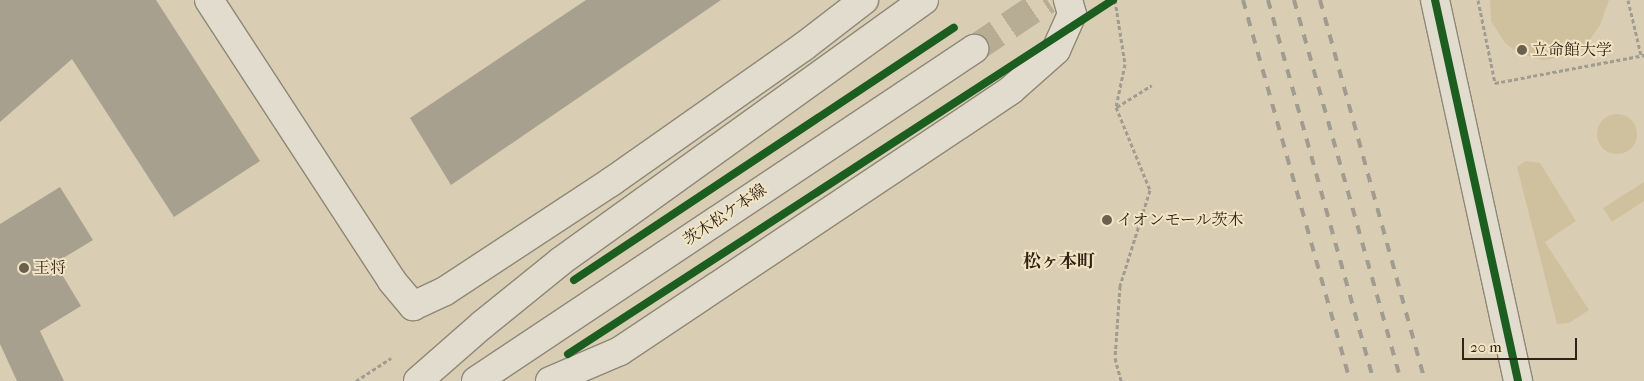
<!DOCTYPE html>
<html>
<head>
<meta charset="utf-8">
<style>
  body { margin:0 }
  #map { position:relative; width:1644px; height:381px; overflow:hidden; background:#d9ceb3; font-family:"IM FELL French Canon","Noto Serif JP",serif }
  div>[style] { position:absolute }
  [style*='--x'] { left:calc(var(--x)*1px); top:calc(var(--y)*1px); width:calc(var(--w)*1px); rotate:calc(var(--a)*1deg) }
  .green>* { inset:0; background:#d0c19e }
  .round { border-radius:50% }
  .building>* { inset:0; background:#a8a08e }
  .minor-tunnel>* { height:28px; margin-top:-14px; transform-origin:0; background:repeating-linear-gradient(90deg,#b7ac94 0 28px,transparent 0 42px) }
  .path>* { height:3px; margin-top:-1.5px; transform-origin:0; background:repeating-linear-gradient(90deg,#a19c90 0 4px,transparent 0 6.5px) }
  .roads { filter:drop-shadow(1px 0 #8f8777) drop-shadow(-1px 0 #8f8777) drop-shadow(0 1px #8f8777) drop-shadow(0 -1px #8f8777) }
  .minor>* { height:28px; margin:-14px; padding:0 14px; transform-origin:14px; border-radius:14px; background:#e1dccd }
  .rail>* { height:4px; margin-top:-2px; transform-origin:0; background:repeating-linear-gradient(90deg,#a19c90 0 9px,transparent 0 18px) }
  .cycleway>* { height:8px; margin:-4px; padding:0 4px; transform-origin:4px; border-radius:4px; background:#1b5e20 }
  .dots>* { width:14px; height:14px; translate:-50% -50%; box-sizing:border-box; border:2px solid #f0e4c4; border-radius:50% }
  span { translate:-50% -50%; white-space:nowrap; text-align:center; line-height:1.15; -webkit-text-stroke:4px #f0e4c4; paint-order:stroke }
  .poi-label { font-size:16px; color:#302316 }
  .left { translate:0 -50%; text-align:left }
  .street-label { font-size:16px; color:#302316 }
  .neighbourhood-label { font-size:18px; color:#302316; font-weight:700 }
  .scale { position:absolute; left:1462px; top:338px; width:115px; height:22px; box-sizing:border-box; border:2px solid #302316; border-top:0; padding-left:6px; font-size:15px; line-height:18px; white-space:nowrap; color:#302316; -webkit-text-stroke:4px #f0e4c4; paint-order:stroke }
</style>
</head>
<body>
<div id="map">
  <div class="green">
    <div style="clip-path:polygon(1490px 0,1609px 0,1600px 25px,1589px 41px,1568px 56px,1543px 60px,1518px 53px,1505px 43px,1491px 21px)"></div>
    <div class="round" style="left:1597px;top:114px;width:40px;height:40px"></div>
    <div style="clip-path:polygon(1525px 161px,1540px 163px,1576px 221px,1545px 242px,1589px 310px,1569px 323px,1557px 324px,1517px 167px)"></div>
    <div style="clip-path:polygon(1644px 182px,1644px 201px,1612px 222px,1603px 208px)"></div>
  </div>
  <div class="building">
    <div style="clip-path:polygon(0 0,156px 0,260px 161px,174px 217px,72px 59px,0 122px)"></div>
    <div style="clip-path:polygon(586px 0,721px 0,451px 185px,410px 118px)"></div>
    <div style="clip-path:polygon(60px 187px,93px 240px,55px 263px,81px 306px,40px 331px,64px 381px,17px 381px,0 344px,0 224px)"></div>
  </div>
  <div class="minor-tunnel">
    <div style="--x:974;--y:49;--w:88;--a:-33.9"></div>
  </div>
  <div class="path">
    <div style="--x:1115;--y:0;--w:65;--a:81.1"></div>
    <div style="--x:1125;--y:64;--w:44;--a:101.8"></div>
    <div style="--x:1116;--y:107;--w:90;--a:67.7"></div>
    <div style="--x:1150;--y:190;--w:101;--a:107.4"></div>
    <div style="--x:1120;--y:286;--w:72;--a:94"></div>
    <div style="--x:1115;--y:358;--w:24;--a:75"></div>
    <div style="--x:1478;--y:0;--w:85;--a:78.4"></div>
    <div style="--x:1495;--y:83;--w:152;--a:-10.6"></div>
    <div style="--x:1628;--y:0;--w:57;--a:76.7"></div>
    <div style="--x:1117;--y:107;--w:41;--a:-32.2"></div>
    <div style="--x:356;--y:381;--w:42;--a:-33.3"></div>
  </div>
  <div class="roads">
    <div class="minor">
      <div style="--x:209;--y:0;--w:335;--a:56.9"></div>
      <div style="--x:392;--y:281;--w:33;--a:50"></div>
      <div style="--x:413;--y:306;--w:35;--a:-25"></div>
      <div style="--x:445;--y:291;--w:199;--a:-33.3"></div>
      <div style="--x:611;--y:182;--w:235;--a:-35.1"></div>
      <div style="--x:803;--y:47;--w:77;--a:-37.6"></div>
      <div style="--x:1435;--y:0;--w:390;--a:77.7"></div>
      <div style="--x:418;--y:381;--w:85;--a:-41.2"></div>
      <div style="--x:482;--y:325;--w:102;--a:-39"></div>
      <div style="--x:561;--y:261;--w:447;--a:-35.7"></div>
      <div style="--x:476;--y:381;--w:599;--a:-33.69"></div>
      <div style="--x:550;--y:381;--w:76;--a:-23.2"></div>
      <div style="--x:620;--y:351;--w:470;--a:-33.7"></div>
      <div style="--x:1011;--y:90;--w:60;--a:-41.6"></div>
      <div style="--x:1056;--y:50;--w:39;--a:-66"></div>
      <div style="--x:1072;--y:14;--w:15;--a:-106"></div>
    </div>
  </div>
  <div class="rail">
    <div style="--x:1243;--y:0;--w:396;--a:74.3"></div>
    <div style="--x:1268;--y:0;--w:395;--a:74.5"></div>
    <div style="--x:1294;--y:0;--w:396;--a:74.3"></div>
    <div style="--x:1320;--y:0;--w:395;--a:74.6"></div>
  </div>
  <div class="cycleway">
    <div style="--x:1435;--y:0;--w:390;--a:77.7"></div>
    <div style="--x:574;--y:280;--w:456;--a:-33.6"></div>
    <div style="--x:568;--y:354;--w:650;--a:-33.01"></div>
  </div>
  <div class="dots">
    <div style="left:1522px;top:50px;background:#6b5f4d"></div>
    <div style="left:1107px;top:220px;background:#6b5f4d"></div>
    <div style="left:24px;top:268px;background:#6b5f4d"></div>
  </div>
  <div class="poi-label">
    <span class="left" style="left:1532px;top:50px">立命館大学</span>
    <span class="left" style="left:1117px;top:220px">イオンモール茨木</span>
    <span class="left" style="left:34px;top:268px">王将</span>
  </div>
  <div class="street-label">
    <span style="left:725px;top:215px;rotate:-34deg">茨木松ケ本線</span>
  </div>
  <div class="neighbourhood-label">
    <span style="left:1059px;top:262px">松ヶ本町</span>
  </div>
  <div class="scale">20 m</div>
</div>
</body>
</html>
